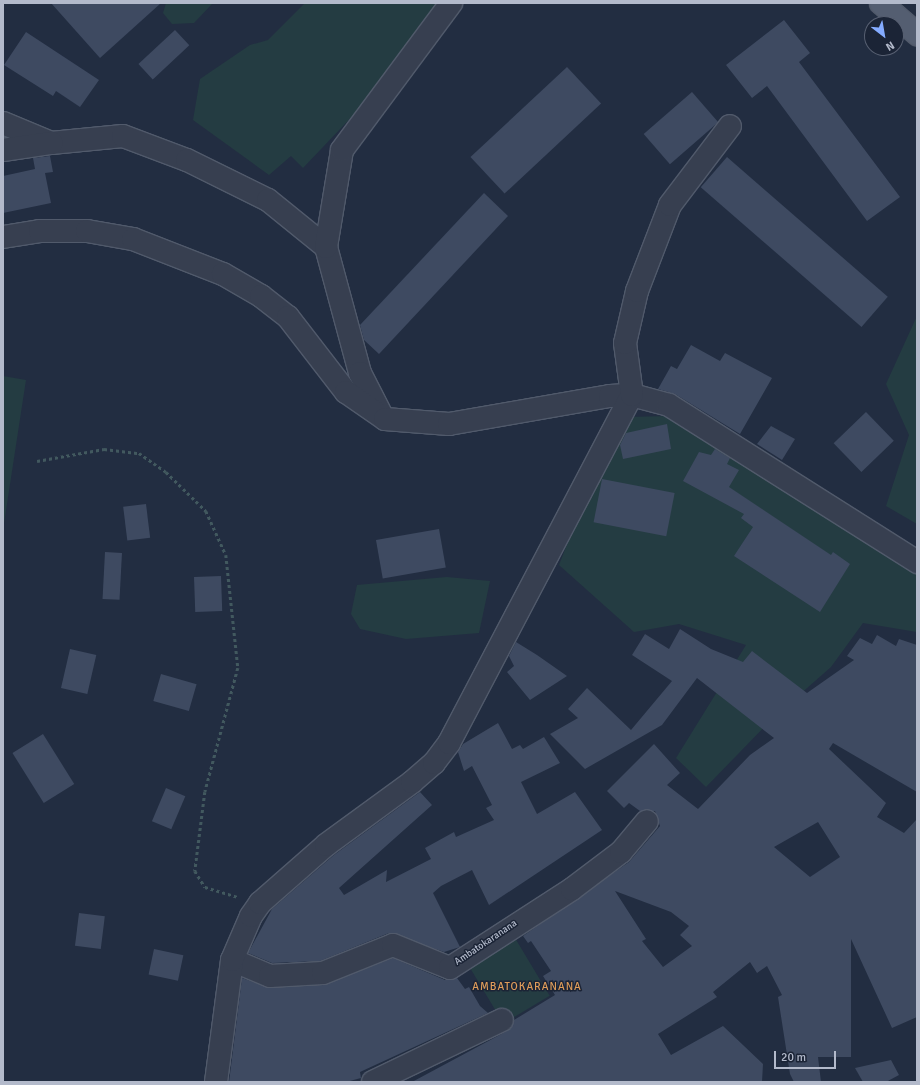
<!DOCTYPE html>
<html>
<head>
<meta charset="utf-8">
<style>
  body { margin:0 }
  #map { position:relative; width:920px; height:1085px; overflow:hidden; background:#222d41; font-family:Signika,sans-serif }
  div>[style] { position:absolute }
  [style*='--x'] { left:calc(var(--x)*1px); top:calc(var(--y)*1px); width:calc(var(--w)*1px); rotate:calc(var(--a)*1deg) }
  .green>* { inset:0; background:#243c42; transform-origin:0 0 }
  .building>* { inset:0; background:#3e4a61; transform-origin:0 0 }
  .path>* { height:2.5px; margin-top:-1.25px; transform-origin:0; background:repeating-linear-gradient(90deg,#42595f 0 3px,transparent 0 6px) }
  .roads { filter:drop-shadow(1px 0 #515a6b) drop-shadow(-1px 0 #515a6b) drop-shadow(0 1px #515a6b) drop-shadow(0 -1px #515a6b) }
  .minor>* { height:22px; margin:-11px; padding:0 11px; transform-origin:11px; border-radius:11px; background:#373f50 }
  .major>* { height:22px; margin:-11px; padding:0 11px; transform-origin:11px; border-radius:11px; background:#545e71 }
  span { translate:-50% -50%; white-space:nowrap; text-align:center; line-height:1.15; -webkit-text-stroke:3px #1b2436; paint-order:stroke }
  .street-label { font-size:10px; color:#b3bacb }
  .neighbourhood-label { font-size:11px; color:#df9d5a; letter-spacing:1px }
  .frame { position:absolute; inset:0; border:4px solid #b3bacb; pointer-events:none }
  .north { position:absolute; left:864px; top:16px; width:40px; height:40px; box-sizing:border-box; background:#1b2436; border:1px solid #586072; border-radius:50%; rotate:149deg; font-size:11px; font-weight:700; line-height:16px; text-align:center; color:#b3bacb }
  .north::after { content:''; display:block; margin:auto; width:14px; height:18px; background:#84abff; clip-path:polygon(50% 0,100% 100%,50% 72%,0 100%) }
  .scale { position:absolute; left:774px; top:1051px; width:62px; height:18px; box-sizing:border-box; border:2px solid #b3bacb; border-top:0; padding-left:5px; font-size:12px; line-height:14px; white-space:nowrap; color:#b3bacb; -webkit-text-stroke:3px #1b2436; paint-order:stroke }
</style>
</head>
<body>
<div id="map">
  <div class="green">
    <div style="clip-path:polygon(166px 3px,213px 3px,194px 23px,172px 24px,163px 13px)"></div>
    <div style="clip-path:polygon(305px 3px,438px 3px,401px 65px,303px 168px,291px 156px,269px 175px,193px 120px,200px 79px,250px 45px,268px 40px)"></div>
    <div style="clip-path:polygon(917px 316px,917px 524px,886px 506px,909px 435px,886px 384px)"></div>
    <div style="clip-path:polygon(3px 376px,26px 380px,3px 530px)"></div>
    <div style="clip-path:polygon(671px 416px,917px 566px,917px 632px,863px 623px,831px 667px,773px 718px,706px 787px,676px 758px,746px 645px,679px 624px,634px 632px,559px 565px,601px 457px,625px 417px)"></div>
    <div style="clip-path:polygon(447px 577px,490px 581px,479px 633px,406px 639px,360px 629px,351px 614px,357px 585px)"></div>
    <div style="left:509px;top:928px;width:79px;height:54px;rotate:59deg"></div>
  </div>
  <div class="building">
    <div style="clip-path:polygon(51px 3px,161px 3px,100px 58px)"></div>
    <div style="clip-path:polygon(784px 20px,810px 53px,799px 62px,900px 197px,867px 221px,767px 86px,752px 98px,726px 65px)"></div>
    <div style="left:175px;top:30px;width:21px;height:50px;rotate:47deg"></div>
    <div style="clip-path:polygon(26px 32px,99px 80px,80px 107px,56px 91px,53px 96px,4px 65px)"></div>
    <div style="left:567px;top:67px;width:50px;height:132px;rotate:47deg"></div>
    <div style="left:692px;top:92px;width:40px;height:64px;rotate:49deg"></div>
    <div style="clip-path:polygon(50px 156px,53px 172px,45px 173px,51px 203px,3px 213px,3px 176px,35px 169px,33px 158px)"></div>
    <div style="left:727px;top:157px;width:213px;height:40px;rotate:41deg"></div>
    <div style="clip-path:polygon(484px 193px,508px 216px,379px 354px,364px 340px,360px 325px)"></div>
    <div style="clip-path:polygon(691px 345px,720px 361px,725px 353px,772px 378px,740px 434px,675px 394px,658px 389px,671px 366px,677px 369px)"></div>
    <div style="left:866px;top:412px;width:40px;height:45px;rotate:46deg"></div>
    <div style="clip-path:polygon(667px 424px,671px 449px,623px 459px,620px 445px,626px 433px)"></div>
    <div style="clip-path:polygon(771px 426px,795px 439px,782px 460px,757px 444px)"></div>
    <div style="clip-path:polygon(715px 449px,730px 458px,727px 464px,739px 470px,729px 487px,831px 555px,833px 552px,850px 564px,820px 612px,734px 556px,753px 527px,741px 518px,744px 514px,683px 481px,699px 452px,711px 455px)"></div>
    <div style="left:602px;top:479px;width:74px;height:44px;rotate:11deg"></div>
    <div style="left:146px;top:504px;width:34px;height:23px;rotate:83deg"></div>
    <div style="left:439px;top:529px;width:39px;height:64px;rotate:80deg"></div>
    <div style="left:105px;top:552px;width:17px;height:47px;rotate:3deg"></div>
    <div style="left:221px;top:576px;width:35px;height:27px;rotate:88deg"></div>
    <div style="clip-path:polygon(evenodd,680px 629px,711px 649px,743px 662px,752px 651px,807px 693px,854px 660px,847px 656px,860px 638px,872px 644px,877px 635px,896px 646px,899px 639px,917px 645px,917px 792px,833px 743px,829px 749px,886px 803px,877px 817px,904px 833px,917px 819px,917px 1017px,892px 1028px,851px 939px,851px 1057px,818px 1057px,821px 1082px,794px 1082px,790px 1074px,778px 997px,782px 995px,767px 966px,757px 973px,750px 962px,713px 992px,717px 997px,658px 1034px,671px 1055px,723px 1026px,763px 1064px,762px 1082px,412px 1082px,507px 1031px,514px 1020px,555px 995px,543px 976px,551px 971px,531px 941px,528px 943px,523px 936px,629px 862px,660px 826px,655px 811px,640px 811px,629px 803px,624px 808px,607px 791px,654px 744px,680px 773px,667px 785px,698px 809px,750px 755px,774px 738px,697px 678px,662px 725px,585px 769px,550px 734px,578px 718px,568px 709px,587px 688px,631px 730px,672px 681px,632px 655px,645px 634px,669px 649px,680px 629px,818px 822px,840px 857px,810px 877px,774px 847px,818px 822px,680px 629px,615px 891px,671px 912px,689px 926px,680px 935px,692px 946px,663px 967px,642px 941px,646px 939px,615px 891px)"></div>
    <div style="clip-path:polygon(516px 642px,537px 655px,567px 676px,530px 700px,507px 672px,514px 666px,509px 656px)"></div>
    <div style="left:70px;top:649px;width:27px;height:40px;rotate:13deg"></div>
    <div style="left:161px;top:674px;width:37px;height:28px;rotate:16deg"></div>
    <div style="clip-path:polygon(498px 723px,512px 749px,520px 745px,523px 749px,544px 737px,560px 763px,521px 782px,537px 814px,575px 792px,602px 830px,489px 905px,472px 870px,441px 886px,433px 893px,460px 947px,444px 952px,389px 933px,320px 961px,272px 963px,248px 953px,272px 909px,334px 855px,420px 792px,432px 805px,339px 888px,344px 895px,387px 870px,386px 882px,431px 859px,425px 848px,454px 832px,456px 837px,494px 820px,486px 808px,492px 805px,472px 766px,464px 771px,458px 752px,463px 744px)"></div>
    <div style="left:43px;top:734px;width:59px;height:36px;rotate:58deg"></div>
    <div style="left:166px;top:788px;width:21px;height:36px;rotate:23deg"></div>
    <div style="left:79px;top:913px;width:26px;height:33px;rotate:7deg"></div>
    <div style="left:154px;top:949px;width:30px;height:26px;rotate:12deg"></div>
    <div style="clip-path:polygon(393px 958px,445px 980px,457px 978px,465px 989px,469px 987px,480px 1006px,488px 1013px,360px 1072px,361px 1078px,346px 1082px,229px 1082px,242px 978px,270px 988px,324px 985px)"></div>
    <div style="clip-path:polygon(891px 1060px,899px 1075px,886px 1082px,863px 1082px,855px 1068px)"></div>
  </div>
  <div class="path">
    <div style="--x:37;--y:461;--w:68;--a:-10.2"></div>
    <div style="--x:104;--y:449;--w:35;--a:7"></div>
    <div style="--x:139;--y:453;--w:33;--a:35"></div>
    <div style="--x:166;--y:472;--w:56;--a:44.3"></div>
    <div style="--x:206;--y:511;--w:48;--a:65.6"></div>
    <div style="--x:226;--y:555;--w:114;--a:83.9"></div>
    <div style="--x:238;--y:668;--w:128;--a:104.9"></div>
    <div style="--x:205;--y:792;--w:80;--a:97.2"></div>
    <div style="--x:195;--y:871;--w:19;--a:58"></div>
    <div style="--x:205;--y:887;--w:34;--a:17"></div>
  </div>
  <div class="roads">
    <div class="minor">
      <div style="--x:3;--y:123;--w:52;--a:22.6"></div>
      <div style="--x:51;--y:143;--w:72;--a:-5.6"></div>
      <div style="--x:123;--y:136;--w:68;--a:20.6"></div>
      <div style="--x:187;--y:160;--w:90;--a:26.3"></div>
      <div style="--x:268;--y:200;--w:75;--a:39"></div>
      <div style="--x:326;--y:247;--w:131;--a:74.9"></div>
      <div style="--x:360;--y:373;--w:46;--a:62.9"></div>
      <div style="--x:3;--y:150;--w:49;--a:-8.3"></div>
      <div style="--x:3;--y:237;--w:37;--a:-9"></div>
      <div style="--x:40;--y:231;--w:47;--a:0"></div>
      <div style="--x:87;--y:231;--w:47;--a:9.9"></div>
      <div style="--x:133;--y:239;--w:97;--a:21.3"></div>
      <div style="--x:223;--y:274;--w:44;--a:30.1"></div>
      <div style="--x:261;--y:296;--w:34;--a:38"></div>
      <div style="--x:288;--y:317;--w:95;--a:52.3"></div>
      <div style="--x:346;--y:392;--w:47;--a:34.7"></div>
      <div style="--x:385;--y:419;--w:64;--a:4.5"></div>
      <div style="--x:449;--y:424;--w:163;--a:-9.9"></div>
      <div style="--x:610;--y:396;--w:22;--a:-3"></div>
      <div style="--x:632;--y:395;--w:38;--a:15"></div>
      <div style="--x:669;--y:405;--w:294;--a:32.3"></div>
      <div style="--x:326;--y:247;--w:98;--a:-80.6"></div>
      <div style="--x:342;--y:150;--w:183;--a:-53.4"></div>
      <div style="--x:232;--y:960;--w:41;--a:22.8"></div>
      <div style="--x:270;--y:976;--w:53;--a:-3.2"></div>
      <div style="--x:323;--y:973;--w:75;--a:-21.8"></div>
      <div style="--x:393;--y:945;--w:61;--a:22"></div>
      <div style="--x:450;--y:968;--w:145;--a:-32.9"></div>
      <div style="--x:572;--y:889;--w:61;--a:-37.1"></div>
      <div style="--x:621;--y:852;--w:40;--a:-50"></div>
      <div style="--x:216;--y:1082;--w:123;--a:-82.5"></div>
      <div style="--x:232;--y:960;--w:48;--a:-66.6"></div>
      <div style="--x:251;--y:916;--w:16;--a:-55"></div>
      <div style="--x:260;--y:903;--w:88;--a:-41.3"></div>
      <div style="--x:326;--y:845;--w:107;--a:-36.2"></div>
      <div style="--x:412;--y:782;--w:29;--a:-41"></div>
      <div style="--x:434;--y:763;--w:25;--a:-53"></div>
      <div style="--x:449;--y:743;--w:393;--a:-62.3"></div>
      <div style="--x:632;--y:395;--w:52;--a:-97.7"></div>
      <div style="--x:625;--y:343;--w:53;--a:-77"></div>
      <div style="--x:637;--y:291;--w:92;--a:-69"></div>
      <div style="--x:670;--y:205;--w:99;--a:-52.8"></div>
      <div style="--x:373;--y:1082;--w:143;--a:-25.7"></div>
    </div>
    <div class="major">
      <div style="--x:881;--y:3;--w:48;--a:40.7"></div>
    </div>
  </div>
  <div class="street-label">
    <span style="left:486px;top:943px;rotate:-34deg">Ambatokaranana</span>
  </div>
  <div class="neighbourhood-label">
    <span style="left:527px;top:987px">AMBATOKARANANA</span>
  </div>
  <div class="frame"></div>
  <div class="north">N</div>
  <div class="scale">20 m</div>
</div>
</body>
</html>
